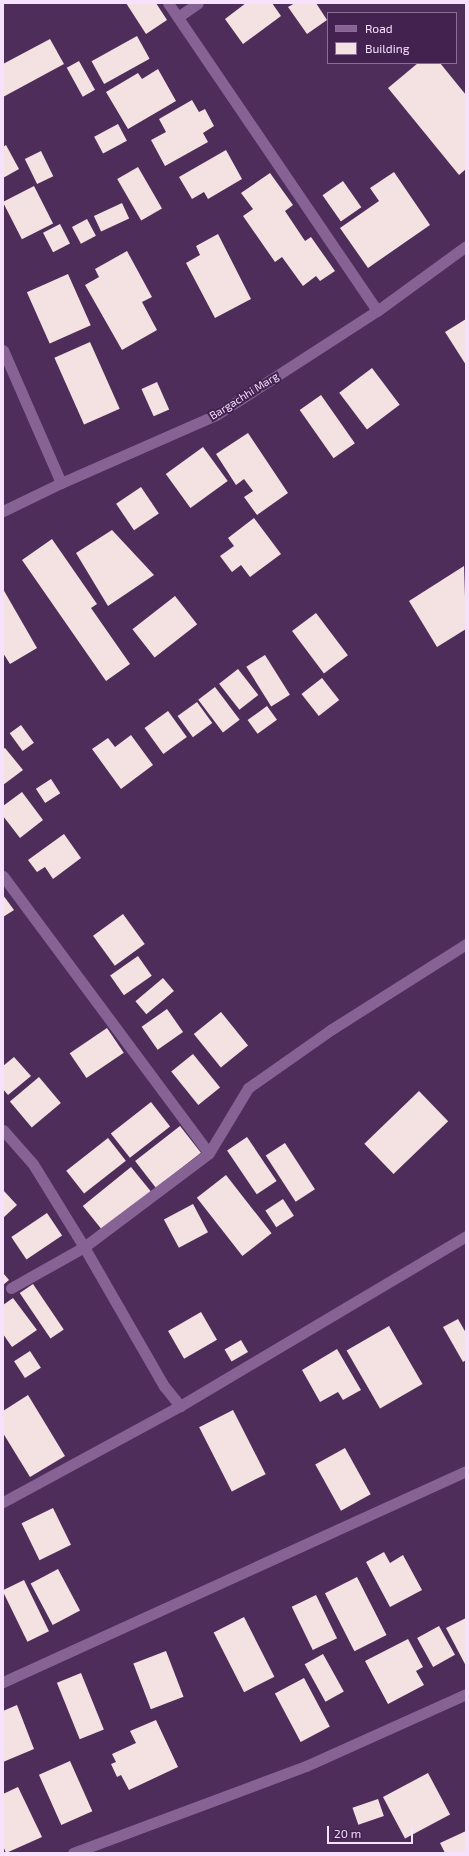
<!DOCTYPE html>
<html>
<head>
<meta charset="utf-8">
<style>
  body { margin:0 }
  #map { position:relative; width:469px; height:1856px; overflow:hidden; background:#4f2d5b; font-family:"Exo 2",sans-serif }
  div>[style] { position:absolute }
  [style*='--x'] { left:calc(var(--x)*1px); top:calc(var(--y)*1px); width:calc(var(--w)*1px); rotate:calc(var(--a)*1deg) }
  .building>* { inset:0; background:#f4e1e1; transform-origin:0 0 }
  .minor>* { height:11px; margin:-5.5px; padding:0 5.5px; transform-origin:5.5px; border-radius:5.5px; background:#876395 }
  .tertiary>* { height:11px; margin:-5.5px; padding:0 5.5px; transform-origin:5.5px; border-radius:5.5px; background:#876395 }
  span { translate:-50% -50%; white-space:nowrap; text-align:center; line-height:1.15; -webkit-text-stroke:4px #442250; paint-order:stroke }
  .street-label { font-size:11px; color:#f6e1fe }
  .frame { position:absolute; inset:0; border:4px solid #f6e1fe; pointer-events:none }
  .legend { position:absolute; left:327px; top:12px; width:130px; height:52px; box-sizing:border-box; background:#442250; border:1px solid #8b6e96; margin:0; padding:5px 7px; list-style:none; font-size:12px; color:#f6e1fe }
  .legend li { display:flex; align-items:center; gap:8px; height:20px }
  .legend b { width:20px; border:1px solid #8b6e96 }
  .scale { position:absolute; left:327px; top:1826px; width:86px; height:18px; box-sizing:border-box; border:2px solid #f6e1fe; border-top:0; padding-left:5px; font-size:12px; line-height:14px; white-space:nowrap; color:#f6e1fe; -webkit-text-stroke:3px #442250; paint-order:stroke }
</style>
</head>
<body>
<div id="map">
  <div class="building">
    <div style="clip-path:polygon(126px 3px,156px 3px,167px 20px,146px 34px)"></div>
    <div style="clip-path:polygon(246px 3px,272px 3px,281px 16px,243px 44px,225px 19px)"></div>
    <div style="clip-path:polygon(295px 3px,316px 3px,327px 20px,307px 34px,288px 7px)"></div>
    <div style="left:137px;top:36px;width:26px;height:52px;rotate:61deg"></div>
    <div style="clip-path:polygon(50px 39px,64px 64px,3px 97px,3px 64px)"></div>
    <div style="left:79px;top:61px;width:33px;height:14px;rotate:61deg"></div>
    <div style="clip-path:polygon(418px 63px,440px 63px,466px 95px,466px 169px,459px 175px,388px 88px)"></div>
    <div style="clip-path:polygon(158px 69px,176px 101px,128px 129px,106px 92px,138px 73px,142px 79px)"></div>
    <div style="clip-path:polygon(192px 100px,199px 112px,205px 109px,214px 126px,203px 133px,208px 142px,165px 166px,151px 140px,166px 132px,159px 119px)"></div>
    <div style="left:118px;top:124px;width:19px;height:27px;rotate:62deg"></div>
    <div style="clip-path:polygon(6px 145px,19px 169px,3px 178px,3px 147px)"></div>
    <div style="clip-path:polygon(226px 150px,242px 179px,208px 199px,204px 192px,192px 199px,179px 177px)"></div>
    <div style="left:41px;top:151px;width:28px;height:18px;rotate:64deg"></div>
    <div style="left:138px;top:167px;width:48px;height:24px;rotate:60deg"></div>
    <div style="clip-path:polygon(394px 172px,430px 225px,368px 268px,340px 228px,379px 201px,370px 188px)"></div>
    <div style="clip-path:polygon(270px 173px,293px 205px,285px 211px,305px 241px,311px 237px,335px 271px,320px 281px,316px 276px,303px 286px,282px 257px,275px 262px,243px 216px,253px 209px,241px 193px)"></div>
    <div style="left:343px;top:181px;width:32px;height:25px;rotate:55deg"></div>
    <div style="left:34px;top:186px;width:42px;height:35px;rotate:63deg"></div>
    <div style="left:122px;top:203px;width:17px;height:31px;rotate:65deg"></div>
    <div style="left:87px;top:219px;width:19px;height:17px;rotate:62deg"></div>
    <div style="left:60px;top:224px;width:22px;height:19px;rotate:63deg"></div>
    <div style="clip-path:polygon(218px 234px,251px 299px,215px 318px,186px 263px,200px 255px,196px 246px)"></div>
    <div style="clip-path:polygon(127px 251px,152px 297px,142px 302px,157px 330px,122px 350px,85px 285px,99px 277px,95px 269px)"></div>
    <div style="left:68px;top:274px;width:56px;height:45px;rotate:66deg"></div>
    <div style="clip-path:polygon(466px 319px,466px 365px,445px 332px)"></div>
    <div style="left:90px;top:342px;width:73px;height:39px;rotate:66deg"></div>
    <div style="left:372px;top:368px;width:46px;height:41px;rotate:53deg"></div>
    <div style="left:157px;top:382px;width:30px;height:17px;rotate:66deg"></div>
    <div style="left:321px;top:395px;width:59px;height:26px;rotate:55deg"></div>
    <div style="clip-path:polygon(248px 433px,288px 493px,257px 515px,244px 497px,253px 491px,244px 479px,236px 485px,216px 454px)"></div>
    <div style="left:203px;top:447px;width:42px;height:46px;rotate:54deg"></div>
    <div style="left:141px;top:487px;width:32px;height:30px;rotate:56deg"></div>
    <div style="clip-path:polygon(254px 518px,281px 554px,250px 577px,241px 565px,232px 572px,220px 556px,234px 546px,228px 538px)"></div>
    <div style="clip-path:polygon(112px 530px,154px 575px,108px 606px,76px 553px)"></div>
    <div style="clip-path:polygon(52px 539px,97px 604px,91px 608px,130px 664px,106px 681px,22px 560px)"></div>
    <div style="clip-path:polygon(464px 566px,466px 629px,437px 647px,409px 601px)"></div>
    <div style="clip-path:polygon(3px 589px,37px 648px,10px 664px,3px 653px)"></div>
    <div style="left:175px;top:596px;width:36px;height:54px;rotate:52deg"></div>
    <div style="left:316px;top:613px;width:53px;height:30px;rotate:53deg"></div>
    <div style="left:265px;top:655px;width:47px;height:22px;rotate:58deg"></div>
    <div style="left:238px;top:669px;width:33px;height:24px;rotate:52deg"></div>
    <div style="left:322px;top:678px;width:28px;height:26px;rotate:52deg"></div>
    <div style="left:215px;top:687px;width:41px;height:21px;rotate:53deg"></div>
    <div style="left:197px;top:702px;width:26px;height:24px;rotate:54deg"></div>
    <div style="left:267px;top:706px;width:17px;height:24px;rotate:54deg"></div>
    <div style="left:168px;top:711px;width:32px;height:29px;rotate:54deg"></div>
    <div style="left:21px;top:725px;width:22px;height:14px;rotate:54deg"></div>
    <div style="clip-path:polygon(131px 735px,153px 765px,121px 789px,92px 749px,108px 738px,115px 747px)"></div>
    <div style="clip-path:polygon(5px 748px,23px 770px,3px 785px,3px 749px)"></div>
    <div style="left:51px;top:779px;width:17px;height:18px;rotate:57deg"></div>
    <div style="clip-path:polygon(22px 792px,43px 820px,20px 838px,3px 816px,3px 806px)"></div>
    <div style="clip-path:polygon(64px 834px,81px 858px,53px 879px,45px 867px,37px 872px,28px 860px)"></div>
    <div style="clip-path:polygon(3px 895px,14px 910px,3px 917px)"></div>
    <div style="left:123px;top:914px;width:37px;height:37px;rotate:54deg"></div>
    <div style="left:138px;top:956px;width:24px;height:34px;rotate:55deg"></div>
    <div style="left:163px;top:978px;width:17px;height:36px;rotate:50deg"></div>
    <div style="left:167px;top:1009px;width:28px;height:31px;rotate:55deg"></div>
    <div style="left:221px;top:1012px;width:43px;height:35px;rotate:51deg"></div>
    <div style="left:107px;top:1028px;width:30px;height:45px;rotate:56deg"></div>
    <div style="left:193px;top:1054px;width:43px;height:28px;rotate:51deg"></div>
    <div style="clip-path:polygon(14px 1057px,31px 1076px,8px 1095px,3px 1089px,3px 1066px)"></div>
    <div style="left:39px;top:1077px;width:34px;height:38px;rotate:50deg"></div>
    <div style="left:419px;top:1091px;width:42px;height:76px;rotate:46deg"></div>
    <div style="left:151px;top:1102px;width:31px;height:51px;rotate:52deg"></div>
    <div style="left:180px;top:1126px;width:34px;height:57px;rotate:52deg"></div>
    <div style="left:247px;top:1137px;width:53px;height:24px;rotate:56deg"></div>
    <div style="left:108px;top:1138px;width:29px;height:53px;rotate:52deg"></div>
    <div style="left:285px;top:1143px;width:55px;height:23px;rotate:57deg"></div>
    <div style="left:131px;top:1167px;width:32px;height:62px;rotate:51deg"></div>
    <div style="left:226px;top:1175px;width:74px;height:37px;rotate:52deg"></div>
    <div style="clip-path:polygon(3px 1190px,17px 1205px,3px 1218px)"></div>
    <div style="left:283px;top:1199px;width:20px;height:21px;rotate:57deg"></div>
    <div style="left:193px;top:1204px;width:32px;height:33px;rotate:62deg"></div>
    <div style="left:47px;top:1213px;width:27px;height:43px;rotate:56deg"></div>
    <div style="clip-path:polygon(3px 1273px,9px 1280px,3px 1285px)"></div>
    <div style="left:33px;top:1284px;width:55px;height:16px;rotate:56deg"></div>
    <div style="clip-path:polygon(13px 1298px,37px 1330px,12px 1347px,3px 1334px,3px 1305px)"></div>
    <div style="left:201px;top:1312px;width:32px;height:38px;rotate:60deg"></div>
    <div style="clip-path:polygon(458px 1319px,466px 1333px,466px 1360px,463px 1362px,443px 1327px)"></div>
    <div style="left:389px;top:1326px;width:67px;height:49px;rotate:60deg"></div>
    <div style="left:241px;top:1340px;width:14px;height:19px;rotate:60deg"></div>
    <div style="clip-path:polygon(337px 1349px,361px 1390px,343px 1400px,338px 1392px,320px 1402px,302px 1370px)"></div>
    <div style="left:30px;top:1351px;width:20px;height:19px;rotate:57deg"></div>
    <div style="clip-path:polygon(28px 1395px,65px 1456px,30px 1477px,3px 1433px,3px 1411px)"></div>
    <div style="left:233px;top:1410px;width:72px;height:38px;rotate:63deg"></div>
    <div style="left:345px;top:1448px;width:53px;height:34px;rotate:61deg"></div>
    <div style="left:53px;top:1508px;width:41px;height:35px;rotate:64deg"></div>
    <div style="clip-path:polygon(384px 1552px,390px 1563px,403px 1555px,422px 1590px,390px 1607px,366px 1562px)"></div>
    <div style="left:58px;top:1569px;width:47px;height:31px;rotate:62deg"></div>
    <div style="left:357px;top:1577px;width:65px;height:36px;rotate:63deg"></div>
    <div style="left:24px;top:1580px;width:57px;height:24px;rotate:64deg"></div>
    <div style="left:316px;top:1595px;width:48px;height:27px;rotate:64deg"></div>
    <div style="left:244px;top:1617px;width:67px;height:34px;rotate:63deg"></div>
    <div style="clip-path:polygon(466px 1618px,466px 1666px,446px 1628px)"></div>
    <div style="left:439px;top:1626px;width:33px;height:25px;rotate:61deg"></div>
    <div style="clip-path:polygon(408px 1639px,423px 1667px,416px 1671px,424px 1685px,388px 1704px,365px 1661px)"></div>
    <div style="left:166px;top:1651px;width:49px;height:35px;rotate:69deg"></div>
    <div style="left:323px;top:1654px;width:43px;height:21px;rotate:61deg"></div>
    <div style="left:81px;top:1673px;width:61px;height:26px;rotate:68deg"></div>
    <div style="left:304px;top:1678px;width:55px;height:33px;rotate:62deg"></div>
    <div style="clip-path:polygon(17px 1705px,34px 1749px,3px 1762px,3px 1711px)"></div>
    <div style="clip-path:polygon(156px 1720px,178px 1767px,129px 1790px,121px 1775px,117px 1777px,111px 1764px,116px 1762px,112px 1754px,136px 1743px,130px 1731px)"></div>
    <div style="left:70px;top:1761px;width:55px;height:34px;rotate:66deg"></div>
    <div style="left:428px;top:1773px;width:47px;height:51px;rotate:62deg"></div>
    <div style="clip-path:polygon(18px 1787px,42px 1837px,6px 1853px,3px 1846px,3px 1794px)"></div>
    <div style="left:378px;top:1799px;width:18px;height:27px;rotate:71deg"></div>
    <div style="clip-path:polygon(466px 1831px,466px 1853px,445px 1853px,440px 1843px)"></div>
  </div>
  <div class="minor">
    <div style="--x:168;--y:3;--w:372;--a:55.8"></div>
    <div style="--x:178;--y:17;--w:24;--a:-35"></div>
    <div style="--x:3;--y:350;--w:145;--a:66.4"></div>
    <div style="--x:3;--y:876;--w:345;--a:53.4"></div>
    <div style="--x:3;--y:1130;--w:45;--a:48.6"></div>
    <div style="--x:33;--y:1164;--w:97;--a:58.4"></div>
    <div style="--x:84;--y:1247;--w:160;--a:60.1"></div>
    <div style="--x:164;--y:1386;--w:26;--a:51"></div>
    <div style="--x:180;--y:1406;--w:333;--a:-30.7"></div>
    <div style="--x:11;--y:1288;--w:84;--a:-29.3"></div>
    <div style="--x:84;--y:1247;--w:156;--a:-36.9"></div>
    <div style="--x:209;--y:1153;--w:76;--a:-59"></div>
    <div style="--x:248;--y:1088;--w:103;--a:-35.1"></div>
    <div style="--x:332;--y:1029;--w:159;--a:-32.4"></div>
    <div style="--x:3;--y:1502;--w:201;--a:-28.5"></div>
    <div style="--x:3;--y:1682;--w:509;--a:-24.5"></div>
    <div style="--x:73;--y:1853;--w:249;--a:-20.5"></div>
    <div style="--x:306;--y:1766;--w:175;--a:-24.2"></div>
  </div>
  <div class="tertiary">
    <div style="--x:3;--y:511;--w:64;--a:-25.8"></div>
    <div style="--x:61;--y:483;--w:169;--a:-23.7"></div>
    <div style="--x:216;--y:415;--w:192;--a:-32.9"></div>
    <div style="--x:377;--y:311;--w:110;--a:-36.1"></div>
  </div>
  <div class="street-label">
    <span style="left:244px;top:396px;rotate:-32deg">Bargachhi Marg</span>
  </div>
  <div class="frame"></div>
  <ul class="legend">
  <li><b style="height:5px;background:#876395"></b>Road</li>
  <li><b style="height:11px;background:#f4e1e1"></b>Building</li>
  </ul>
  <div class="scale">20 m</div>
</div>
</body>
</html>
